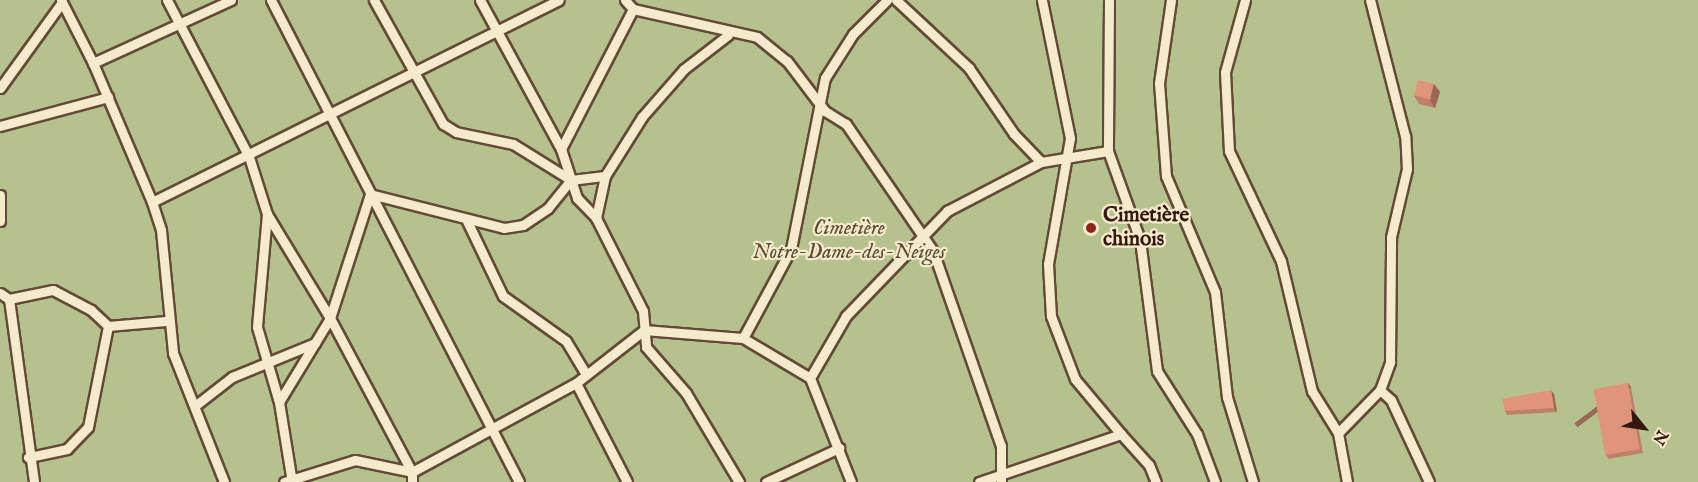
<!DOCTYPE html>
<html>
<head>
<meta charset="utf-8">
<style>
  body { margin:0 }
  #map { position:relative; width:1698px; height:482px; overflow:hidden; background:#efdfaf; font-family:"IM FELL English",serif }
  div>[style] { position:absolute }
  [style*='--x'] { left:calc(var(--x)*1px); top:calc(var(--y)*1px); width:calc(var(--w)*1px); rotate:calc(var(--a)*1deg) }
  .green>* { inset:0; background:#b5c28e; transform-origin:0 0 }
  .roads { filter:drop-shadow(2px 0 #634a37) drop-shadow(-2px 0 #634a37) drop-shadow(0 2px #634a37) drop-shadow(0 -2px #634a37) }
  .lane>* { height:9px; margin:-4.5px; padding:0 4.5px; transform-origin:4.5px; border-radius:4.5px; background:#f5eacb }
  .wall>* { inset:0; background:#c07f6a }
  .shaded-wall>* { inset:0; background:#9c6856; transform-origin:0 0 }
  .building>* { inset:0; background:#df947b; transform-origin:0 0 }
  .dots>* { width:16px; height:16px; translate:-50% -50%; box-sizing:border-box; border:3px solid #f5eacb; border-radius:50% }
  span { translate:-50% -50%; white-space:nowrap; text-align:center; line-height:1.15; -webkit-text-stroke:4.5px #f5eacb; paint-order:stroke }
  .poi-label { font-size:21px; color:#34180f; font-weight:700 }
  .left { translate:0 -50%; text-align:left }
  .park-label { font-size:21px; color:#5b4b35; font-style:italic }
  .north { position:absolute; left:1614px; top:398px; width:60px; height:60px; -webkit-text-stroke:4px #f5eacb; paint-order:stroke; rotate:120deg; font-size:16px; font-weight:700; line-height:24px; text-align:center; color:#34180f }
  .north::after { content:''; display:block; margin:auto; width:21px; height:27px; background:#34180f; clip-path:polygon(50% 0,100% 100%,50% 72%,0 100%) }
</style>
</head>
<body>
<div id="map">
  <div class="green">
    <div style="left:0;top:0;width:1698px;height:482px"></div>
  </div>
  <div class="roads">
    <div class="lane">
      <div style="--x:61;--y:0;--w:71;--a:63.1"></div>
      <div style="--x:167;--y:0;--w:177;--a:62.4"></div>
      <div style="--x:249;--y:157;--w:60;--a:72.5"></div>
      <div style="--x:267;--y:214;--w:113;--a:95.1"></div>
      <div style="--x:257;--y:327;--w:78;--a:73.7"></div>
      <div style="--x:279;--y:402;--w:81;--a:80.8"></div>
      <div style="--x:231;--y:0;--w:152;--a:155.5"></div>
      <div style="--x:93;--y:63;--w:151;--a:67"></div>
      <div style="--x:152;--y:202;--w:454;--a:-26.4"></div>
      <div style="--x:271;--y:0;--w:542;--a:62.77"></div>
      <div style="--x:480;--y:0;--w:170;--a:61.5"></div>
      <div style="--x:561;--y:149;--w:52;--a:71.9"></div>
      <div style="--x:577;--y:198;--w:28;--a:46"></div>
      <div style="--x:625;--y:0;--w:12;--a:48"></div>
      <div style="--x:633;--y:9;--w:127;--a:12.7"></div>
      <div style="--x:757;--y:37;--w:38;--a:39"></div>
      <div style="--x:787;--y:61;--w:63;--a:52.8"></div>
      <div style="--x:825;--y:111;--w:25;--a:32"></div>
      <div style="--x:846;--y:124;--w:154;--a:55.6"></div>
      <div style="--x:933;--y:251;--w:207;--a:70.8"></div>
      <div style="--x:1001;--y:446;--w:36;--a:90"></div>
      <div style="--x:1109;--y:0;--w:151;--a:90.4"></div>
      <div style="--x:1108;--y:151;--w:95;--a:70.2"></div>
      <div style="--x:1140;--y:240;--w:132;--a:82.6"></div>
      <div style="--x:1157;--y:371;--w:75;--a:57.6"></div>
      <div style="--x:1197;--y:434;--w:51;--a:69.4"></div>
      <div style="--x:1171;--y:0;--w:84;--a:98.2"></div>
      <div style="--x:1159;--y:83;--w:93;--a:85.7"></div>
      <div style="--x:1166;--y:176;--w:126;--a:67.1"></div>
      <div style="--x:1215;--y:292;--w:106;--a:83.5"></div>
      <div style="--x:1227;--y:397;--w:89;--a:73"></div>
      <div style="--x:1245;--y:0;--w:75;--a:105.5"></div>
      <div style="--x:1225;--y:72;--w:79;--a:87.1"></div>
      <div style="--x:1229;--y:151;--w:122;--a:64.7"></div>
      <div style="--x:1281;--y:261;--w:134;--a:76.6"></div>
      <div style="--x:1312;--y:391;--w:49;--a:58.2"></div>
      <div style="--x:1338;--y:433;--w:50;--a:79.6"></div>
      <div style="--x:728;--y:35;--w:56;--a:142.3"></div>
      <div style="--x:684;--y:69;--w:64;--a:131.2"></div>
      <div style="--x:642;--y:117;--w:70;--a:122.1"></div>
      <div style="--x:605;--y:176;--w:43;--a:102.1"></div>
      <div style="--x:596;--y:218;--w:104;--a:63.2"></div>
      <div style="--x:643;--y:311;--w:36;--a:85"></div>
      <div style="--x:646;--y:347;--w:61;--a:49"></div>
      <div style="--x:686;--y:393;--w:104;--a:59.2"></div>
      <div style="--x:0;--y:88;--w:106;--a:-54.2"></div>
      <div style="--x:0;--y:126;--w:112;--a:-15"></div>
      <div style="--x:561;--y:149;--w:157;--a:-62.8"></div>
      <div style="--x:1041;--y:162;--w:68;--a:-9.3"></div>
      <div style="--x:571;--y:180;--w:34;--a:-7"></div>
      <div style="--x:0;--y:195;--w:26;--a:90"></div>
      <div style="--x:152;--y:202;--w:29;--a:72"></div>
      <div style="--x:161;--y:230;--w:124;--a:84.4"></div>
      <div style="--x:173;--y:353;--w:139;--a:68.4"></div>
      <div style="--x:267;--y:214;--w:122;--a:58.8"></div>
      <div style="--x:330;--y:318;--w:174;--a:62"></div>
      <div style="--x:412;--y:472;--w:10;--a:90"></div>
      <div style="--x:467;--y:221;--w:83;--a:64.4"></div>
      <div style="--x:503;--y:296;--w:77;--a:35.5"></div>
      <div style="--x:566;--y:341;--w:39;--a:59"></div>
      <div style="--x:0;--y:293;--w:11;--a:34"></div>
      <div style="--x:9;--y:299;--w:45;--a:-11.6"></div>
      <div style="--x:53;--y:290;--w:43;--a:27.8"></div>
      <div style="--x:91;--y:310;--w:23;--a:43"></div>
      <div style="--x:108;--y:326;--w:103;--a:101.2"></div>
      <div style="--x:88;--y:427;--w:30;--a:134"></div>
      <div style="--x:67;--y:449;--w:40;--a:168"></div>
      <div style="--x:9;--y:299;--w:185;--a:82.2"></div>
      <div style="--x:108;--y:326;--w:58;--a:-4.9"></div>
      <div style="--x:743;--y:338;--w:101;--a:-61.7"></div>
      <div style="--x:791;--y:249;--w:174;--a:-78.8"></div>
      <div style="--x:825;--y:78;--w:52;--a:-57.5"></div>
      <div style="--x:853;--y:34;--w:48;--a:-45"></div>
      <div style="--x:576;--y:383;--w:86;--a:-37.9"></div>
      <div style="--x:644;--y:330;--w:99;--a:4.6"></div>
      <div style="--x:743;--y:338;--w:78;--a:30.8"></div>
      <div style="--x:1380;--y:390;--w:15;--a:42"></div>
      <div style="--x:1391;--y:400;--w:90;--a:65.1"></div>
      <div style="--x:279;--y:402;--w:98;--a:-58.7"></div>
      <div style="--x:330;--y:318;--w:130;--a:-72.1"></div>
      <div style="--x:370;--y:194;--w:138;--a:14.2"></div>
      <div style="--x:504;--y:228;--w:19;--a:-9"></div>
      <div style="--x:523;--y:225;--w:30;--a:-34"></div>
      <div style="--x:548;--y:208;--w:36;--a:-51"></div>
      <div style="--x:571;--y:180;--w:68;--a:-148.2"></div>
      <div style="--x:513;--y:144;--w:58;--a:-168.1"></div>
      <div style="--x:456;--y:132;--w:15;--a:-148"></div>
      <div style="--x:443;--y:124;--w:142;--a:-119.1"></div>
      <div style="--x:196;--y:405;--w:46;--a:-37.9"></div>
      <div style="--x:232;--y:377;--w:90;--a:-22.3"></div>
      <div style="--x:1338;--y:433;--w:60;--a:-45.7"></div>
      <div style="--x:1380;--y:390;--w:30;--a:-70"></div>
      <div style="--x:1390;--y:362;--w:125;--a:-89.5"></div>
      <div style="--x:1391;--y:237;--w:70;--a:-76.8"></div>
      <div style="--x:1407;--y:169;--w:33;--a:-93"></div>
      <div style="--x:1405;--y:136;--w:140;--a:-104.4"></div>
      <div style="--x:1121;--y:434;--w:42;--a:47.9"></div>
      <div style="--x:1149;--y:465;--w:18;--a:68"></div>
      <div style="--x:284;--y:482;--w:74;--a:-17.2"></div>
      <div style="--x:355;--y:460;--w:58;--a:11.9"></div>
      <div style="--x:412;--y:472;--w:187;--a:-28.5"></div>
      <div style="--x:576;--y:383;--w:111;--a:62.7"></div>
      <div style="--x:766;--y:482;--w:81;--a:-25"></div>
      <div style="--x:851;--y:482;--w:112;--a:-111.5"></div>
      <div style="--x:810;--y:378;--w:72;--a:-59.9"></div>
      <div style="--x:846;--y:316;--w:146;--a:-46.1"></div>
      <div style="--x:947;--y:211;--w:106;--a:-27.5"></div>
      <div style="--x:1041;--y:162;--w:39;--a:-134"></div>
      <div style="--x:1014;--y:134;--w:80;--a:-124.3"></div>
      <div style="--x:969;--y:68;--w:100;--a:-137"></div>
      <div style="--x:979;--y:482;--w:150;--a:-18.7"></div>
      <div style="--x:1121;--y:434;--w:72;--a:-129.9"></div>
      <div style="--x:1075;--y:379;--w:67;--a:-110.9"></div>
      <div style="--x:1051;--y:316;--w:52;--a:-93.3"></div>
      <div style="--x:1048;--y:264;--w:128;--a:-80.1"></div>
      <div style="--x:1070;--y:138;--w:141;--a:-101.5"></div>
    </div>
  </div>
  <div class="wall">
    <div style="clip-path:polygon(1434px 84px,1440px 92px,1435px 108px,1419px 104px,1414px 96px)"></div>
    <div style="clip-path:polygon(1628px 383px,1631px 387px,1643px 453px,1609px 459px,1606px 455px)"></div>
    <div style="clip-path:polygon(1554px 394px,1557px 412px,1507px 415px,1505px 411px)"></div>
  </div>
  <div class="shaded-wall">
    <div style="clip-path:polygon(1434px 84px,1440px 92px,1435px 108px,1430px 101px)"></div>
    <div style="left:1628px;top:383px;width:5px;height:67px;rotate:53deg"></div>
    <div style="clip-path:polygon(1551px 390px,1554px 394px,1557px 412px,1554px 408px)"></div>
  </div>
  <div class="building">
    <div style="left:1418px;top:80px;width:16px;height:16px;rotate:14deg"></div>
    <div style="left:1628px;top:383px;width:67px;height:35px;rotate:80deg"></div>
    <div style="clip-path:polygon(1551px 390px,1554px 408px,1505px 411px,1502px 399px)"></div>
  </div>
  <div class="dots">
    <div style="left:1091px;top:228px;background:#8f2418"></div>
  </div>
  <div class="poi-label">
    <span class="left" style="left:1103px;top:228px">Cimetière<br>chinois</span>
  </div>
  <div class="park-label">
    <span style="left:849px;top:241px">Cimetière<br>Notre-Dame-des-Neiges</span>
  </div>
  <div class="north">N</div>
</div>
</body>
</html>
